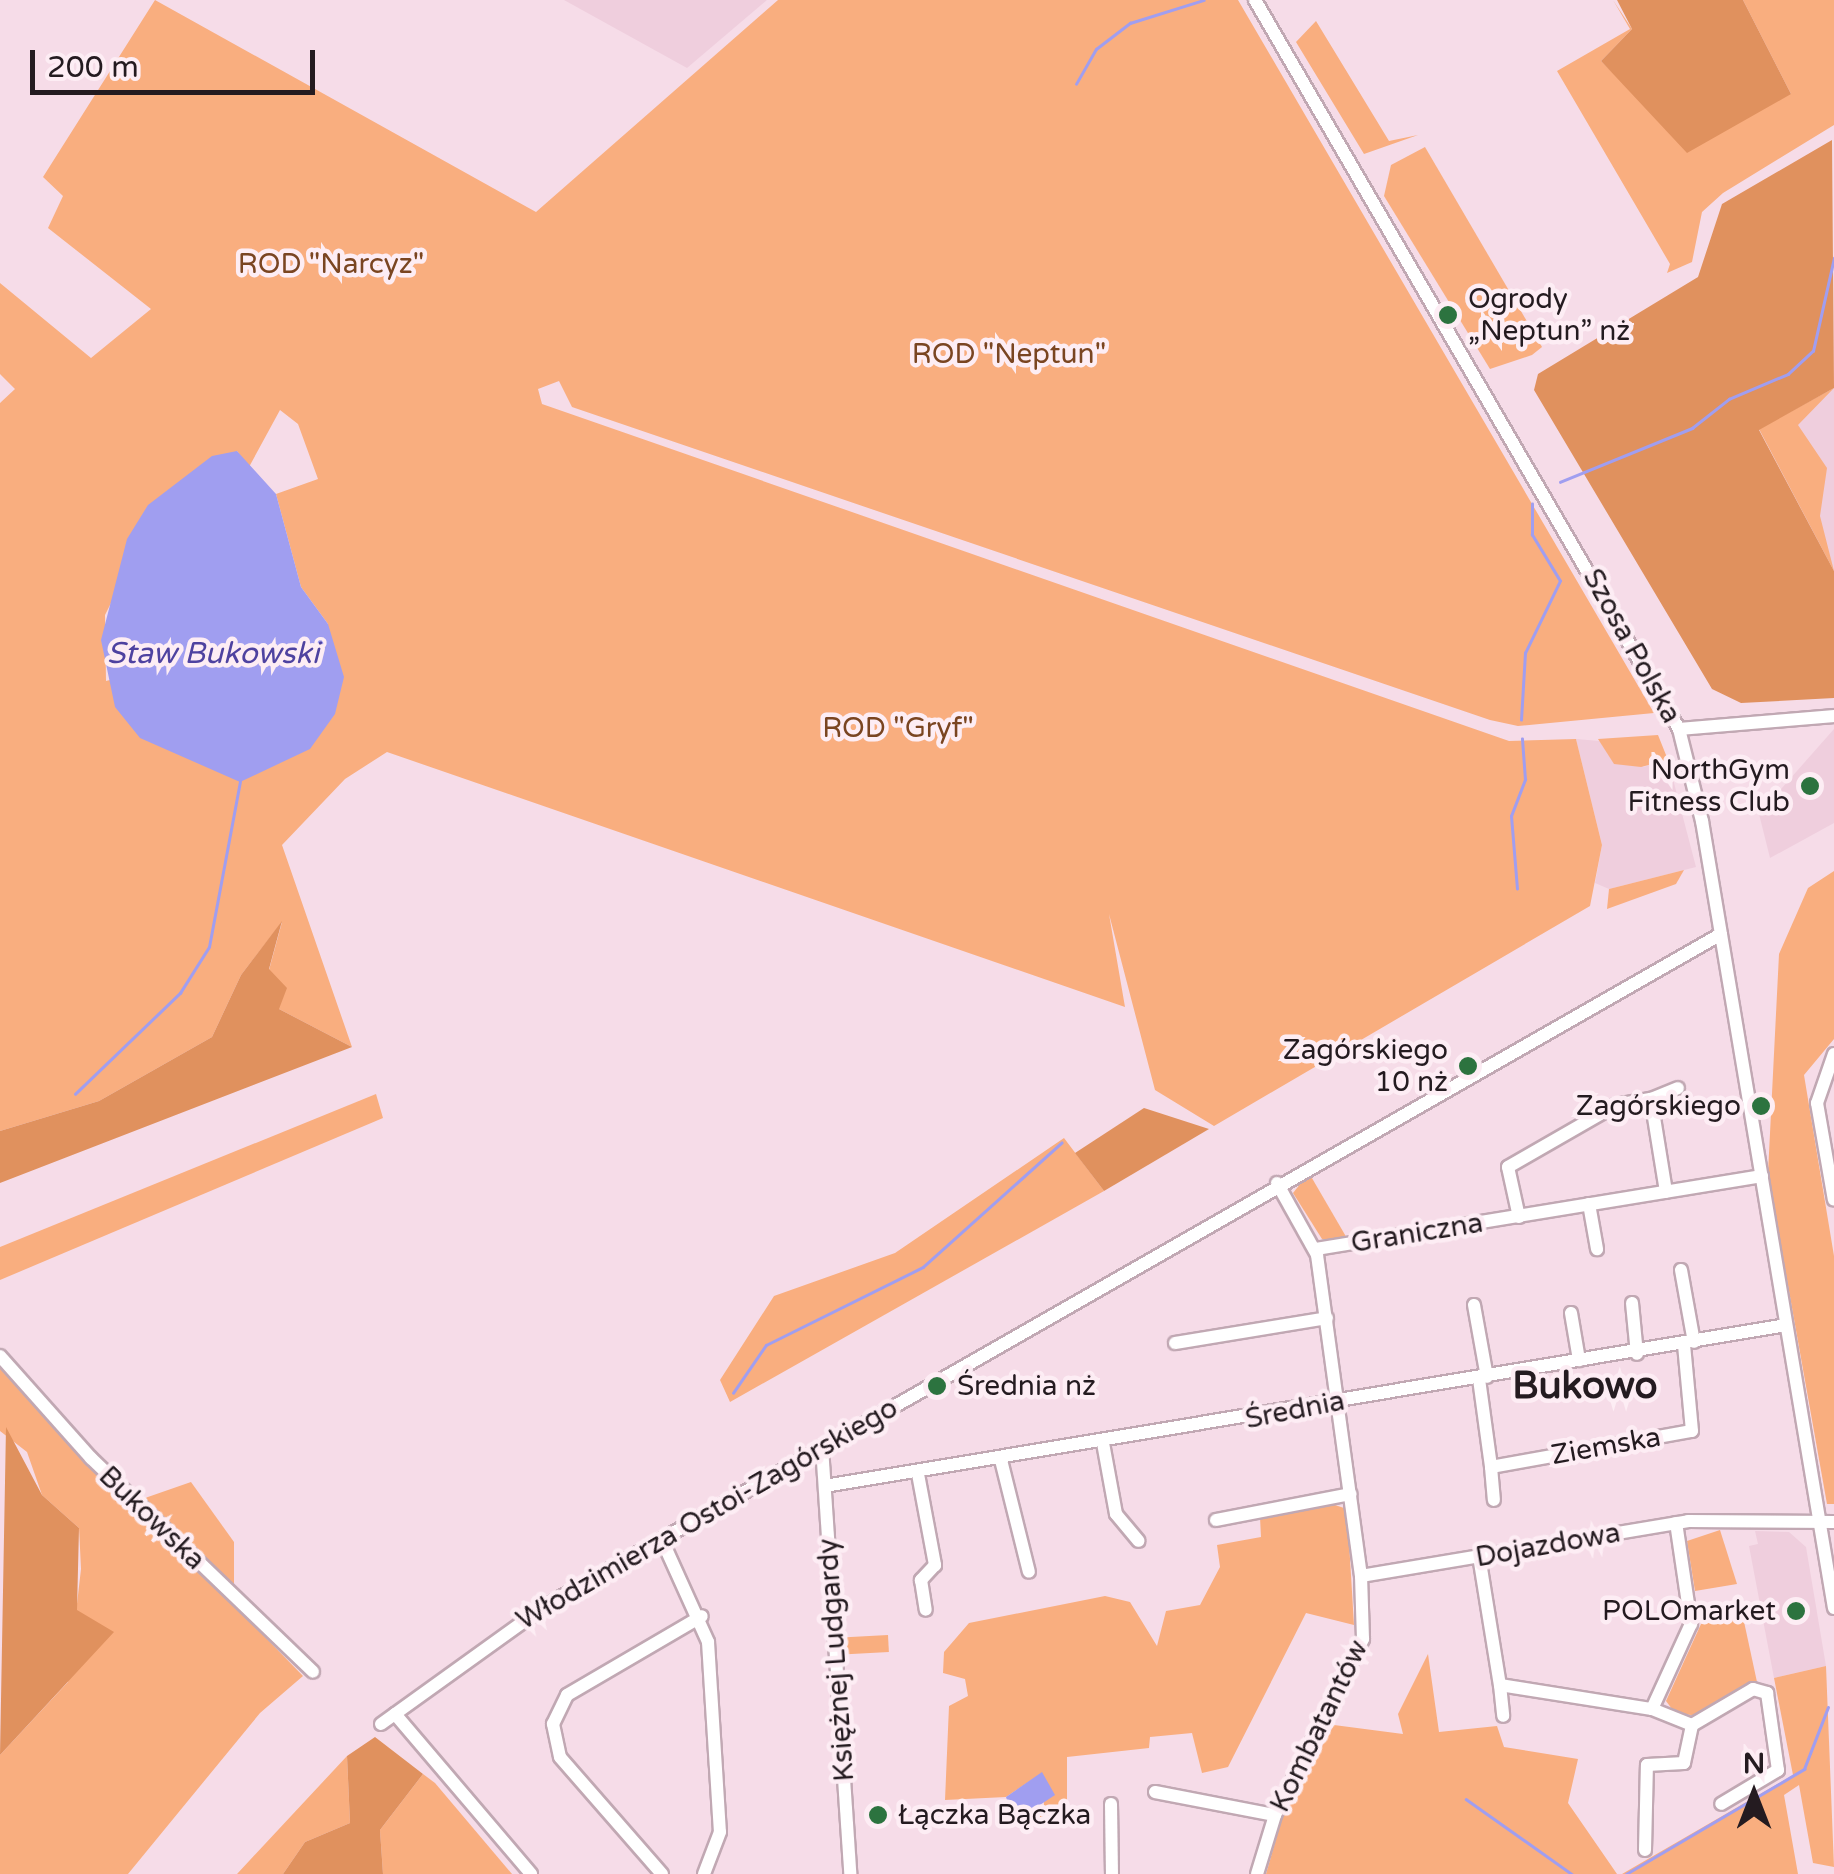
<!DOCTYPE html>
<html>
<head>
<meta charset="utf-8">
<style>
  body { margin:0 }
  #map { position:relative; width:1834px; height:1874px; overflow:hidden; background:#f6dce8; font-family:"Varela Round",sans-serif }
  div>[style] { position:absolute }
  [style*='--x'] { left:calc(var(--x)*1px); top:calc(var(--y)*1px); width:calc(var(--w)*1px); rotate:calc(var(--a)*1deg) }
  .built>* { inset:0; background:#efcedd }
  .green>* { inset:0; background:#f9ae7f; transform-origin:0 0 }
  .forest>* { inset:0; background:#e0915e }
  .water>* { inset:0; background:#a09ef0 }
  .stream>* { height:2.5px; margin:-1.25px; padding:0 1.25px; transform-origin:1.25px; border-radius:1.25px; background:#a09ef0 }
  .roads { filter:drop-shadow(2px 0 #c1a8b3) drop-shadow(-2px 0 #c1a8b3) drop-shadow(0 2px #c1a8b3) drop-shadow(0 -2px #c1a8b3) }
  .minor>* { height:12px; margin:-6px; padding:0 6px; transform-origin:6px; border-radius:6px; background:#fff }
  .dots>* { width:28px; height:28px; translate:-50% -50%; box-sizing:border-box; border:5px solid #fdedf4; border-radius:50% }
  span { translate:-50% -50%; white-space:nowrap; text-align:center; line-height:1.15; -webkit-text-stroke:9px #fdedf4; paint-order:stroke }
  .park-label { font-size:28px; color:#7a4521 }
  .poi-label { font-size:28px; color:#241b20 }
  .left { translate:0 -50%; text-align:left }
  .right { translate:-100% -50%; text-align:right }
  .street-label { font-size:28px; color:#241b20 }
  .water-label { font-size:30px; color:#4e42a0; font-style:italic }
  .district-label { font-size:38px; color:#241b20; font-weight:700 }
  .north { position:absolute; left:1704px; top:1744px; width:100px; height:100px; -webkit-text-stroke:8px #fdedf4; paint-order:stroke; rotate:0deg; font-size:28px; font-weight:700; line-height:40px; text-align:center; color:#241b20 }
  .north::after { content:''; display:block; margin:auto; width:35px; height:45px; background:#241b20; clip-path:polygon(50% 0,100% 100%,50% 72%,0 100%) }
  .scale { position:absolute; left:30px; top:50px; width:285px; height:45px; box-sizing:border-box; border:5px solid #241b20; border-top:0; padding-left:12px; font-size:30px; line-height:35px; white-space:nowrap; color:#241b20; -webkit-text-stroke:8px #fdedf4; paint-order:stroke }
</style>
</head>
<body>
<div id="map">
  <div class="built">
    <div style="clip-path:polygon(564px 0,767px 0,687px 68px)"></div>
    <div style="clip-path:polygon(1834px 388px,1834px 571px,1759px 429px)"></div>
    <div style="clip-path:polygon(1834px 729px,1834px 823px,1770px 858px,1759px 814px)"></div>
    <div style="clip-path:polygon(1576px 739px,1635px 744px,1643px 767px,1668px 760px,1696px 867px,1609px 889px,1595px 883px,1602px 845px)"></div>
    <div style="clip-path:polygon(1755px 1531px,1789px 1532px,1806px 1547px,1826px 1666px,1774px 1678px,1749px 1546px,1758px 1544px)"></div>
  </div>
  <div class="green">
    <div style="clip-path:polygon(evenodd,155px 0,536px 212px,778px 0,1238px 0,1654px 713px,1518px 726px,1490px 720px,572px 407px,559px 381px,538px 389px,542px 404px,1509px 741px,1576px 739px,1602px 845px,1590px 906px,1214px 1126px,1155px 1090px,1109px 914px,1125px 1007px,387px 752px,345px 779px,282px 845px,352px 1047px,279px 1009px,269px 970px,282px 922px,241px 975px,212px 1037px,99px 1101px,0 1131px,0 403px,15px 389px,0 374px,0 283px,91px 358px,151px 309px,48px 228px,63px 196px,43px 177px,155px 0,280px 410px,298px 424px,318px 479px,276px 494px,301px 587px,328px 624px,106px 681px,105px 615px,123px 579px,237px 451px,249px 467px,280px 410px)"></div>
    <div style="clip-path:polygon(1613px 0,1632px 29px,1601px 61px,1617px 77px,1791px 94px,1743px 0,1834px 0,1834px 125px,1723px 193px,1702px 212px,1692px 262px,1667px 273px,1670px 264px,1557px 71px,1630px 29px)"></div>
    <div style="clip-path:polygon(1316px 21px,1389px 141px,1418px 135px,1364px 154px,1296px 42px)"></div>
    <div style="clip-path:polygon(1425px 147px,1542px 347px,1532px 355px,1490px 369px,1384px 196px,1391px 165px)"></div>
    <div style="clip-path:polygon(1834px 388px,1798px 425px,1827px 468px,1820px 516px,1834px 571px,1759px 429px)"></div>
    <div style="clip-path:polygon(1658px 735px,1668px 760px,1641px 767px,1614px 764px,1598px 739px)"></div>
    <div style="clip-path:polygon(1684px 870px,1676px 884px,1607px 909px,1609px 889px)"></div>
    <div style="clip-path:polygon(1834px 871px,1834px 1039px,1804px 1075px,1834px 1256px,1834px 1504px,1827px 1504px,1768px 1173px,1779px 954px,1808px 888px)"></div>
    <div style="clip-path:polygon(376px 1094px,383px 1118px,0 1280px,0 1247px)"></div>
    <div style="clip-path:polygon(1064px 1138px,1104px 1191px,730px 1402px,720px 1380px,774px 1296px,895px 1253px)"></div>
    <div style="clip-path:polygon(1309px 1173px,1348px 1240px,1322px 1239px,1293px 1193px)"></div>
    <div style="clip-path:polygon(0 1365px,303px 1676px,260px 1713px,128px 1874px,0 1874px,0 1755px,68px 1682px,81px 1569px,79px 1528px,42px 1495px,27px 1452px,0 1431px)"></div>
    <div style="clip-path:polygon(191px 1482px,234px 1542px,234px 1587px,145px 1498px)"></div>
    <div style="clip-path:polygon(1329px 1503px,1347px 1509px,1354px 1625px,1306px 1613px,1228px 1767px,1202px 1773px,1192px 1733px,1150px 1737px,1149px 1748px,1067px 1757px,1067px 1818px,1022px 1824px,1044px 1805px,1042px 1773px,1006px 1797px,945px 1800px,949px 1706px,968px 1696px,965px 1679px,943px 1673px,944px 1652px,969px 1623px,1105px 1596px,1130px 1602px,1157px 1646px,1166px 1611px,1200px 1605px,1220px 1567px,1217px 1545px,1261px 1537px,1260px 1517px)"></div>
    <div style="clip-path:polygon(1720px 1530px,1737px 1584px,1695px 1591px,1687px 1541px)"></div>
    <div style="clip-path:polygon(1743px 1617px,1757px 1682px,1699px 1716px,1675px 1713px,1666px 1701px,1701px 1624px)"></div>
    <div style="left:888px;top:1635px;width:17px;height:42px;rotate:87deg"></div>
    <div style="clip-path:polygon(1428px 1654px,1439px 1732px,1497px 1726px,1504px 1747px,1578px 1759px,1568px 1803px,1617px 1874px,1266px 1874px,1283px 1815px,1334px 1725px,1403px 1734px,1398px 1714px)"></div>
    <div style="clip-path:polygon(1826px 1666px,1834px 1867px,1813px 1863px,1799px 1785px,1784px 1795px,1798px 1874px,1622px 1874px,1793px 1775px,1774px 1678px)"></div>
    <div style="clip-path:polygon(347px 1756px,350px 1823px,305px 1842px,283px 1874px,237px 1874px)"></div>
    <div style="clip-path:polygon(423px 1774px,435px 1783px,512px 1874px,383px 1874px,380px 1830px)"></div>
  </div>
  <div class="forest">
    <div style="clip-path:polygon(1617px 0,1743px 0,1791px 94px,1687px 153px,1601px 61px,1632px 29px)"></div>
    <div style="clip-path:polygon(1832px 140px,1834px 388px,1759px 430px,1834px 571px,1834px 698px,1741px 703px,1712px 689px,1534px 390px,1538px 374px,1698px 277px,1722px 204px)"></div>
    <div style="clip-path:polygon(282px 921px,269px 969px,287px 988px,279px 1009px,352px 1047px,0 1183px,0 1131px,99px 1101px,212px 1037px,241px 975px)"></div>
    <div style="clip-path:polygon(1144px 1108px,1209px 1129px,1104px 1191px,1075px 1153px)"></div>
    <div style="clip-path:polygon(6px 1427px,42px 1495px,79px 1528px,77px 1610px,114px 1632px,0 1755px)"></div>
    <div style="clip-path:polygon(375px 1737px,423px 1774px,380px 1830px,383px 1874px,283px 1874px,305px 1842px,350px 1823px,347px 1756px)"></div>
  </div>
  <div class="water">
    <div style="clip-path:polygon(237px 451px,276px 494px,301px 587px,328px 624px,344px 677px,335px 714px,310px 749px,240px 782px,140px 738px,115px 707px,101px 640px,127px 539px,148px 505px,212px 456px)"></div>
    <div style="clip-path:polygon(1042px 1772px,1055px 1795px,1014px 1822px,1006px 1797px)"></div>
  </div>
  <div class="stream">
    <div style="--x:1076;--y:84;--w:40;--a:-60.3"></div>
    <div style="--x:1096;--y:49;--w:43;--a:-37.4"></div>
    <div style="--x:1130;--y:23;--w:77;--a:-17.3"></div>
    <div style="--x:1560;--y:482;--w:143;--a:-22.2"></div>
    <div style="--x:1692;--y:428;--w:47;--a:-38.1"></div>
    <div style="--x:1729;--y:399;--w:64;--a:-23"></div>
    <div style="--x:1788;--y:374;--w:34;--a:-43"></div>
    <div style="--x:1813;--y:351;--w:95;--a:-77.3"></div>
    <div style="--x:1521;--y:720;--w:67;--a:-86.6"></div>
    <div style="--x:1525;--y:653;--w:80;--a:-64.1"></div>
    <div style="--x:1560;--y:581;--w:54;--a:-121.3"></div>
    <div style="--x:1532;--y:535;--w:31;--a:-90"></div>
    <div style="--x:1517;--y:889;--w:73;--a:-94.7"></div>
    <div style="--x:1511;--y:816;--w:39;--a:-69"></div>
    <div style="--x:1525;--y:780;--w:41;--a:-94.2"></div>
    <div style="--x:75;--y:1094;--w:146;--a:-43.9"></div>
    <div style="--x:180;--y:993;--w:54;--a:-57.8"></div>
    <div style="--x:209;--y:947;--w:168;--a:-79.4"></div>
    <div style="--x:733;--y:1393;--w:58;--a:-55.5"></div>
    <div style="--x:766;--y:1345;--w:175;--a:-26.4"></div>
    <div style="--x:923;--y:1267;--w:186;--a:-41.9"></div>
    <div style="--x:1466;--y:1799;--w:130;--a:35.3"></div>
    <div style="--x:1626;--y:1874;--w:207;--a:-30.5"></div>
    <div style="--x:1804;--y:1769;--w:66;--a:-68.8"></div>
  </div>
  <div class="roads">
    <div class="minor">
      <div style="--x:1255;--y:0;--w:843;--a:59.82"></div>
      <div style="--x:1679;--y:729;--w:95;--a:76"></div>
      <div style="--x:1702;--y:821;--w:798;--a:80.48"></div>
      <div style="--x:1679;--y:729;--w:156;--a:-4.8"></div>
      <div style="--x:1834;--y:1054;--w:52;--a:109.1"></div>
      <div style="--x:1817;--y:1103;--w:98;--a:80.1"></div>
      <div style="--x:1651;--y:1099;--w:29;--a:-22"></div>
      <div style="--x:1277;--y:1183;--w:82;--a:60.9"></div>
      <div style="--x:1317;--y:1255;--w:324;--a:82.2"></div>
      <div style="--x:1361;--y:1576;--w:332;--a:-9.5"></div>
      <div style="--x:1688;--y:1521;--w:146;--a:0.4"></div>
      <div style="--x:1589;--y:1204;--w:46;--a:79.9"></div>
      <div style="--x:1519;--y:1217;--w:51;--a:-102.4"></div>
      <div style="--x:1508;--y:1167;--w:125;--a:-29.9"></div>
      <div style="--x:1616;--y:1105;--w:36;--a:-10"></div>
      <div style="--x:1651;--y:1099;--w:94;--a:80.8"></div>
      <div style="--x:1316;--y:1249;--w:452;--a:-9.3"></div>
      <div style="--x:1681;--y:1270;--w:73;--a:79.8"></div>
      <div style="--x:1632;--y:1303;--w:51;--a:84.4"></div>
      <div style="--x:1474;--y:1305;--w:73;--a:79.8"></div>
      <div style="--x:1571;--y:1313;--w:48;--a:80.3"></div>
      <div style="--x:1175;--y:1343;--w:154;--a:-9.3"></div>
      <div style="--x:0;--y:1356;--w:137;--a:48.3"></div>
      <div style="--x:91;--y:1458;--w:308;--a:43.9"></div>
      <div style="--x:1479;--y:1379;--w:89;--a:82.2"></div>
      <div style="--x:1491;--y:1467;--w:204;--a:-10.2"></div>
      <div style="--x:1692;--y:1431;--w:87;--a:-95.3"></div>
      <div style="--x:1103;--y:1443;--w:72;--a:79.6"></div>
      <div style="--x:1116;--y:1514;--w:35;--a:50"></div>
      <div style="--x:822;--y:1447;--w:428;--a:86.2"></div>
      <div style="--x:1001;--y:1460;--w:115;--a:76"></div>
      <div style="--x:1491;--y:1467;--w:33;--a:85"></div>
      <div style="--x:918;--y:1474;--w:93;--a:79.4"></div>
      <div style="--x:935;--y:1565;--w:21;--a:133"></div>
      <div style="--x:921;--y:1580;--w:30;--a:81"></div>
      <div style="--x:825;--y:1486;--w:974;--a:-9.51"></div>
      <div style="--x:1216;--y:1520;--w:137;--a:-10.9"></div>
      <div style="--x:662;--y:1540;--w:112;--a:65.7"></div>
      <div style="--x:708;--y:1642;--w:190;--a:86.4"></div>
      <div style="--x:720;--y:1832;--w:45;--a:110.9"></div>
      <div style="--x:1479;--y:1556;--w:131;--a:80.8"></div>
      <div style="--x:1500;--y:1685;--w:154;--a:9"></div>
      <div style="--x:1652;--y:1709;--w:94;--a:-65.4"></div>
      <div style="--x:1691;--y:1624;--w:102;--a:-98.4"></div>
      <div style="--x:1500;--y:1685;--w:31;--a:84"></div>
      <div style="--x:395;--y:1714;--w:210;--a:49.6"></div>
      <div style="--x:381;--y:1724;--w:202;--a:-35.7"></div>
      <div style="--x:545;--y:1606;--w:1354;--a:-29.74"></div>
      <div style="--x:1692;--y:1725;--w:71;--a:-30.5"></div>
      <div style="--x:1753;--y:1689;--w:15;--a:16"></div>
      <div style="--x:1767;--y:1693;--w:78;--a:81.9"></div>
      <div style="--x:1778;--y:1770;--w:66;--a:149.2"></div>
      <div style="--x:1155;--y:1792;--w:122;--a:10.9"></div>
      <div style="--x:1111;--y:1804;--w:70;--a:89.2"></div>
      <div style="--x:1645;--y:1850;--w:85;--a:-88.7"></div>
      <div style="--x:1647;--y:1765;--w:37;--a:-3"></div>
      <div style="--x:1684;--y:1763;--w:39;--a:-78"></div>
      <div style="--x:1692;--y:1725;--w:43;--a:-158.2"></div>
      <div style="--x:662;--y:1874;--w:155;--a:-131.1"></div>
      <div style="--x:560;--y:1757;--w:34;--a:-102"></div>
      <div style="--x:553;--y:1724;--w:32;--a:-64"></div>
      <div style="--x:567;--y:1695;--w:156;--a:-30.3"></div>
      <div style="--x:1257;--y:1874;--w:62;--a:-73"></div>
      <div style="--x:1275;--y:1815;--w:197;--a:-63.4"></div>
      <div style="--x:1363;--y:1639;--w:63;--a:-91.8"></div>
    </div>
  </div>
  <div class="dots">
    <div style="left:1448px;top:315px;background:#2c733f"></div>
    <div style="left:1810px;top:786px;background:#2c733f"></div>
    <div style="left:1468px;top:1066px;background:#2c733f"></div>
    <div style="left:1761px;top:1106px;background:#2c733f"></div>
    <div style="left:937px;top:1386px;background:#2c733f"></div>
    <div style="left:1796px;top:1611px;background:#2c733f"></div>
    <div style="left:878px;top:1815px;background:#2c733f"></div>
  </div>
  <div class="park-label">
    <span style="left:331px;top:264px">ROD "Narcyz"</span>
    <span style="left:1009px;top:354px">ROD "Neptun"</span>
    <span style="left:898px;top:728px">ROD "Gryf"</span>
  </div>
  <div class="poi-label">
    <span class="left" style="left:1468px;top:315px">Ogrody<br>„Neptun” nż</span>
    <span class="right" style="left:1790px;top:786px">NorthGym<br>Fitness Club</span>
    <span class="right" style="left:1448px;top:1066px">Zagórskiego<br>10 nż</span>
    <span class="right" style="left:1741px;top:1106px">Zagórskiego</span>
    <span class="left" style="left:957px;top:1386px">Średnia nż</span>
    <span class="right" style="left:1776px;top:1611px">POLOmarket</span>
    <span class="left" style="left:898px;top:1815px">Łączka Bączka</span>
  </div>
  <div class="street-label">
    <span style="left:1632px;top:646px;rotate:61deg">Szosa Polska</span>
    <span style="left:1417px;top:1233px;rotate:-9deg">Graniczna</span>
    <span style="left:1295px;top:1410px;rotate:-11deg">Średnia</span>
    <span style="left:1606px;top:1446px;rotate:-10deg">Ziemska</span>
    <span style="left:707px;top:1514px;rotate:-30deg">Włodzimierza Ostoi-Zagórskiego</span>
    <span style="left:152px;top:1518px;rotate:44deg">Bukowska</span>
    <span style="left:1548px;top:1545px;rotate:-10deg">Dojazdowa</span>
    <span style="left:836px;top:1660px;rotate:-94deg">Księżnej Ludgardy</span>
    <span style="left:1319px;top:1726px;rotate:-64deg">Kombatantów</span>
  </div>
  <div class="water-label">
    <span style="left:213px;top:654px">Staw Bukowski</span>
  </div>
  <div class="district-label">
    <span style="left:1585px;top:1387px">Bukowo</span>
  </div>
  <div class="north">N</div>
  <div class="scale">200 m</div>
</div>
</body>
</html>
